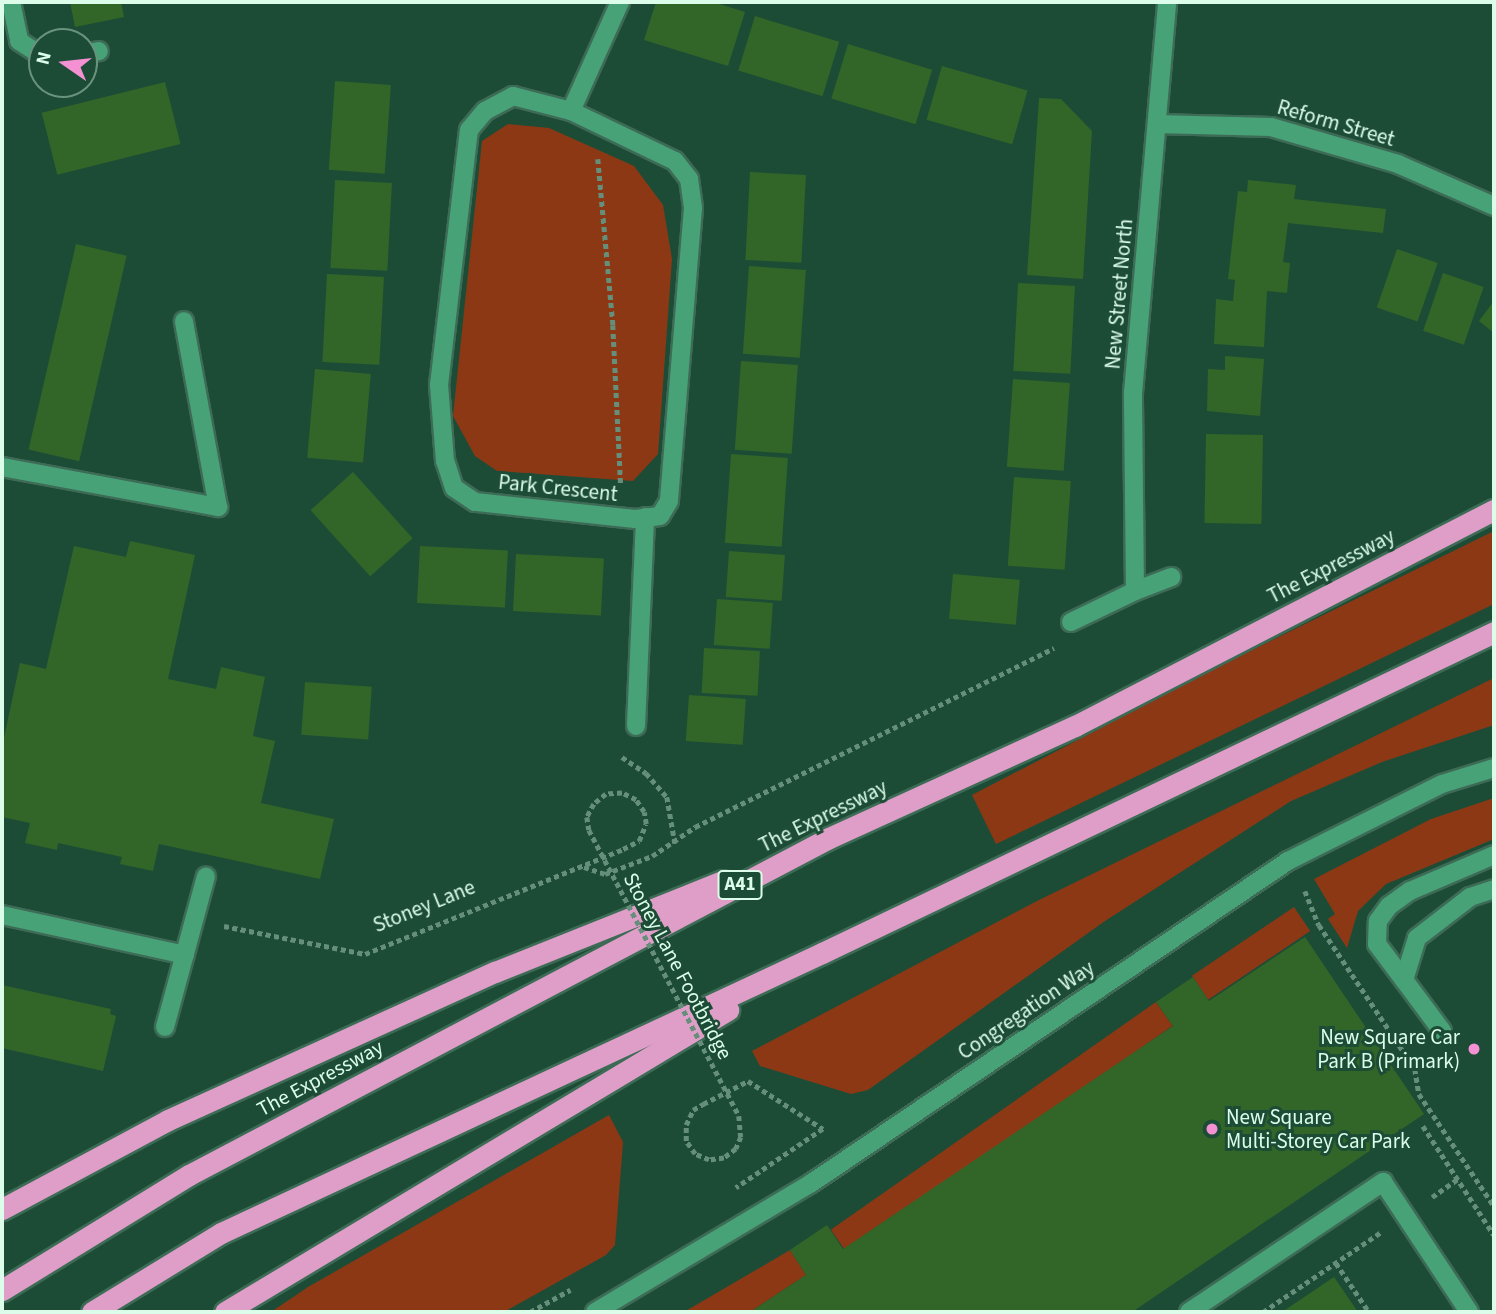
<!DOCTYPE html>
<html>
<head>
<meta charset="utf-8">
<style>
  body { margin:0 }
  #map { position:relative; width:1496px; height:1314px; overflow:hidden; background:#1d4c36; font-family:"Source Sans 3",sans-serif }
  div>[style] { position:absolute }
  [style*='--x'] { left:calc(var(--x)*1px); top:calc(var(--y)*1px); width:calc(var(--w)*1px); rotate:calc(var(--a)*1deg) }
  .green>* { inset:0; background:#8c3815; transform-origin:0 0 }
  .building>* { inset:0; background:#316628; transform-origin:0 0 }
  .path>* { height:4.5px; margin-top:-2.25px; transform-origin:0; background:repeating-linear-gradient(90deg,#658f7a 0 5px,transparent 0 8.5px) }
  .roads { filter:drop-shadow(2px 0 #3d6b56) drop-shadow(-2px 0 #3d6b56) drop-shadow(0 2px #3d6b56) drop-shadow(0 -2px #3d6b56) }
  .minor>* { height:18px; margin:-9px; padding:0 9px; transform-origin:9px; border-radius:9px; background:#48a278 }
  .highway>* { height:21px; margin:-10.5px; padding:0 10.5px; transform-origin:10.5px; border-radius:10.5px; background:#df9ec7 }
  .path-bridge>* { height:4.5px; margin-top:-2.25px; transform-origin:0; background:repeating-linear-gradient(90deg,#658f7a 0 5px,transparent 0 8.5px) }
  .dots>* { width:19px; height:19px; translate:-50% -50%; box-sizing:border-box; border:4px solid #1d4c36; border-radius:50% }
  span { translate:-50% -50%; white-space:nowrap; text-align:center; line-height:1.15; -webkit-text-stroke:6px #1d4c36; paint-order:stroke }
  .shield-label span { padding:2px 5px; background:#1d4c36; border:2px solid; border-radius:5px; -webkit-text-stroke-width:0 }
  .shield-label { font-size:19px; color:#dbfdea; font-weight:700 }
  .street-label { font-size:21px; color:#dbfdea }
  .poi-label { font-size:21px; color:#dbfdea }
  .right { translate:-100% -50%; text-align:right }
  .left { translate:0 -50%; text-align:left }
  .frame { position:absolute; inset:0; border:4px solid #dbfdea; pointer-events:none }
  .north { position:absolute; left:28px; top:28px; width:70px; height:70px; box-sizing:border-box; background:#1d4c36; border:2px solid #69937e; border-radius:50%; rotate:284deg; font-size:19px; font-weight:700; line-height:28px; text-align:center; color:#dbfdea }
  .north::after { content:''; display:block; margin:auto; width:24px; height:32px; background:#f491d3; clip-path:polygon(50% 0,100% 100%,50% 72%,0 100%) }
</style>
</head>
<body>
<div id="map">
  <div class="green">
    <div style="clip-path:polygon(508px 124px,549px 128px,634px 166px,663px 205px,672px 259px,658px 454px,633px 481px,497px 471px,475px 456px,453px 416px,482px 141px)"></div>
    <div style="clip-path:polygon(1494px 531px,1494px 604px,996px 844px,972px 795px,1228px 662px)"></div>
    <div style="clip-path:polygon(1494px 678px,1494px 725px,1382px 762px,1291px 801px,1105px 921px,868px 1090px,851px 1094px,760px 1066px,752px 1051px,1039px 900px)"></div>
    <div style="clip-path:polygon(1494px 798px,1494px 839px,1386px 884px,1358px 911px,1347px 948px,1328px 919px,1335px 914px,1314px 879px,1431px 819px)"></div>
    <div style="left:1294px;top:907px;width:29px;height:123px;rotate:56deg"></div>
    <div style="left:1156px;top:1002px;width:29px;height:397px;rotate:55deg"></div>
    <div style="clip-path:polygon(609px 1115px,623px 1142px,615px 1245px,606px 1255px,504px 1312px,271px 1312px,308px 1287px)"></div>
    <div style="clip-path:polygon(790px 1250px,806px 1275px,750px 1312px,684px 1312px)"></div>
  </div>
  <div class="building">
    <div style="clip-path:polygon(70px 2px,121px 2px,124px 17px,75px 27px)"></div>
    <div style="clip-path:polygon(656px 2px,713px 2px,745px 12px,728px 66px,644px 40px)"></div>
    <div style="left:755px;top:16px;width:88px;height:57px;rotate:17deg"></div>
    <div style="left:848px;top:44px;width:88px;height:57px;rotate:17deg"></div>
    <div style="left:942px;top:66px;width:89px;height:56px;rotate:16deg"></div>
    <div style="left:335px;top:81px;width:56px;height:89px;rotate:4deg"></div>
    <div style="left:165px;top:82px;width:64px;height:127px;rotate:76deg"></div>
    <div style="clip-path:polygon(1039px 98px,1061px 99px,1092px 131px,1083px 279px,1027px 275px)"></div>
    <div style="left:750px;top:172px;width:56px;height:88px;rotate:3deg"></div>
    <div style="left:335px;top:180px;width:57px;height:88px;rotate:3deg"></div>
    <div style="clip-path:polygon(1248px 180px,1296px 185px,1294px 199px,1386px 209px,1383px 233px,1288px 223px,1283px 262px,1290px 263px,1287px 293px,1267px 291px,1264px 347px,1214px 344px,1216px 299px,1233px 301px,1235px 280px,1228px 279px,1238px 191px,1247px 192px)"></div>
    <div style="left:76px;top:244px;width:52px;height:211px;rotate:13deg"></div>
    <div style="left:1397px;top:249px;width:43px;height:62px;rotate:19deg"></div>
    <div style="left:749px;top:266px;width:57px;height:88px;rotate:4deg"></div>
    <div style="left:1443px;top:273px;width:43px;height:61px;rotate:19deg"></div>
    <div style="left:327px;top:274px;width:57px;height:88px;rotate:3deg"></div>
    <div style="left:1018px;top:283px;width:57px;height:88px;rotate:3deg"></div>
    <div style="clip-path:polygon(1494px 301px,1494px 333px,1479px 321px)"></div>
    <div style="clip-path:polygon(1225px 356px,1264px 359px,1260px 416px,1207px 411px,1208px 369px,1225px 370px)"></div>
    <div style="left:741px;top:361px;width:57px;height:89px;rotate:4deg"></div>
    <div style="left:315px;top:369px;width:56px;height:89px;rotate:5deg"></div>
    <div style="left:1013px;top:379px;width:57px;height:88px;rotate:4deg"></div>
    <div style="left:1206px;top:434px;width:57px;height:89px;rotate:1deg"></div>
    <div style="left:731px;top:454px;width:57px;height:89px;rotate:4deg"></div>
    <div style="left:353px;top:472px;width:89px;height:57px;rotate:48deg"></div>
    <div style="left:1014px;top:477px;width:57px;height:89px;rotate:4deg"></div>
    <div style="clip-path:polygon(130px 541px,195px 555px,168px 679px,216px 689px,221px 667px,265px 677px,253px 736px,275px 741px,261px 803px,334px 819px,320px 879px,159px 844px,153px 871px,120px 864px,122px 857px,58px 843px,57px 850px,25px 843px,30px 823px,2px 817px,2px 747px,20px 663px,46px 669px,74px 546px,126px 557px)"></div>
    <div style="left:420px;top:546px;width:88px;height:57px;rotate:3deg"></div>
    <div style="left:729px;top:551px;width:56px;height:46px;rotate:4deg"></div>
    <div style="left:516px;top:554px;width:88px;height:57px;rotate:3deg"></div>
    <div style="left:953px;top:574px;width:67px;height:45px;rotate:5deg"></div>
    <div style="left:717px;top:599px;width:56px;height:46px;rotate:4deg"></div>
    <div style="left:704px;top:648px;width:56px;height:45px;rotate:3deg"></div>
    <div style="left:305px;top:682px;width:67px;height:53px;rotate:4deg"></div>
    <div style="left:689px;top:695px;width:57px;height:46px;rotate:4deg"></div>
    <div style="clip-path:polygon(1305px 937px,1424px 1114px,1132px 1312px,750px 1312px,806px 1275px,790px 1250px,827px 1225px,843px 1249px,1173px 1026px,1156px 1002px,1193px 977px,1209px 1001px)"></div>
    <div style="clip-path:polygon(2px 985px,111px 1009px,110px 1014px,116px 1016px,103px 1071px,2px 1048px)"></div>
    <div style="clip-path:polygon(1334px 1277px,1358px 1312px,1282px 1312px)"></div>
  </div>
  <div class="path">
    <div style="--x:598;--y:159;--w:167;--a:84.8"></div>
    <div style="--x:613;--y:325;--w:161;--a:87.2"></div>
    <div style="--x:622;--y:757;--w:29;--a:34"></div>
    <div style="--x:646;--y:773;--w:32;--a:49"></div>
    <div style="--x:667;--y:797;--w:47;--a:80.1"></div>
    <div style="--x:584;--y:867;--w:22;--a:18"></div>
    <div style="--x:605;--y:874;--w:50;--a:-21"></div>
    <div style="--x:652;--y:856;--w:52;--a:-34"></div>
    <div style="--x:695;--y:827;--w:401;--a:-26.5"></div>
    <div style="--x:1305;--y:891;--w:37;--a:68"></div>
    <div style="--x:1319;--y:925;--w:173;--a:56.3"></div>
    <div style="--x:1415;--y:1069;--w:25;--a:81"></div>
    <div style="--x:1419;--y:1094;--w:135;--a:56.2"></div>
    <div style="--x:224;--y:926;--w:144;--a:11.2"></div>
    <div style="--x:365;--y:954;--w:279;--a:-22.1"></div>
    <div style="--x:703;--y:1104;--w:51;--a:-27.1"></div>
    <div style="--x:748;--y:1081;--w:89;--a:32.6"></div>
    <div style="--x:823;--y:1129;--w:105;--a:145.9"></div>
    <div style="--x:1423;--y:1126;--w:130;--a:56.9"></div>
    <div style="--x:1432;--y:1197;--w:32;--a:-35"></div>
    <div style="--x:1336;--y:1263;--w:59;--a:56"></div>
    <div style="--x:530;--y:1312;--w:46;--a:-28.8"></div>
    <div style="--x:1263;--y:1312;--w:143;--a:-34.1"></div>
  </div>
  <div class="roads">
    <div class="minor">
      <div style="--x:11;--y:2;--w:40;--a:78"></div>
      <div style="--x:19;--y:41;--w:27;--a:33"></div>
      <div style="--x:84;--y:54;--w:15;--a:-11"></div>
      <div style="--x:513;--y:96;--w:60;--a:14.5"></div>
      <div style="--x:571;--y:111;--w:115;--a:25.7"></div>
      <div style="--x:675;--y:161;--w:23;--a:52"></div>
      <div style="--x:689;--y:179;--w:29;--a:82"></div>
      <div style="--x:693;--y:208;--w:294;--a:94.7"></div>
      <div style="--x:669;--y:501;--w:17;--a:121"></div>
      <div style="--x:660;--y:516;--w:25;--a:173"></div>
      <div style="--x:635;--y:519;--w:161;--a:-173.9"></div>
      <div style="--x:475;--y:502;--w:25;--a:-146"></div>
      <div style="--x:454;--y:488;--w:28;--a:-108"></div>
      <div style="--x:445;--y:461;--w:76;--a:-94.5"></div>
      <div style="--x:439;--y:385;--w:257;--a:-83.3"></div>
      <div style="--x:469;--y:130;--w:25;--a:-50"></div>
      <div style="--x:485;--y:111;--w:32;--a:-28"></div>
      <div style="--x:571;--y:111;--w:120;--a:-65.8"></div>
      <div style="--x:1157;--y:124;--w:114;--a:1.5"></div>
      <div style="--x:1271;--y:127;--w:132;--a:16.2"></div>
      <div style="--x:1398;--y:164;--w:105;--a:23.6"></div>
      <div style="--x:2;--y:467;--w:220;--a:10.5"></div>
      <div style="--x:218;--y:507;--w:189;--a:-100.4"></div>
      <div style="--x:1135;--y:591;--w:39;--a:-21"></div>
      <div style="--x:1071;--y:622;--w:71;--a:-25.8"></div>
      <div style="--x:1135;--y:591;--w:198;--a:-90.6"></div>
      <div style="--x:1133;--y:393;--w:392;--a:-85"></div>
      <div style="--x:636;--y:726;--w:209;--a:-87.5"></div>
      <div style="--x:2;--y:915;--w:187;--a:12.3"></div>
      <div style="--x:1404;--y:980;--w:45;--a:-126.9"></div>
      <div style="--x:1377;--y:944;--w:23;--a:-88"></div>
      <div style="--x:1378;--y:921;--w:19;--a:-54"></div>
      <div style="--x:1389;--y:906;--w:26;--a:-36"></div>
      <div style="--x:1410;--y:891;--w:91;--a:-23.2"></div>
      <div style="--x:165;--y:1027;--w:156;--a:-74.8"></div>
      <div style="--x:1442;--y:1031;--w:64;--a:-126.7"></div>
      <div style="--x:1404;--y:980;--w:44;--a:-72.8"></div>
      <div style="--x:1417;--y:938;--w:67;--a:-37.7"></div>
      <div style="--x:1470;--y:897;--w:25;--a:-18"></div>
      <div style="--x:595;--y:1312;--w:250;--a:-30.8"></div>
      <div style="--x:810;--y:1184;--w:577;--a:-34.05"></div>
      <div style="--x:1288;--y:861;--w:172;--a:-26.6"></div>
      <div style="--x:1442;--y:784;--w:54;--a:-17.1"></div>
      <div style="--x:1189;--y:1312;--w:234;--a:-33.8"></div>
      <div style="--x:1383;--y:1182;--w:156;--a:56.5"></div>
    </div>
    <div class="highway">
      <div style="--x:2;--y:1209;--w:188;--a:-28.2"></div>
      <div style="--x:168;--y:1120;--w:359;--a:-24.4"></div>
      <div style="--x:495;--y:972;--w:245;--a:-21.8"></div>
      <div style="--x:2;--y:1290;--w:220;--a:-31.6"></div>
      <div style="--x:189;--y:1175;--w:723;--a:-27.77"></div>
      <div style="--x:829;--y:838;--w:270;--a:-24.5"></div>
      <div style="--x:1075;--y:726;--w:471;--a:-27.3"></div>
      <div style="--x:92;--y:1312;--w:151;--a:-31.5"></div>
      <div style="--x:221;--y:1233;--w:663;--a:-24.98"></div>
      <div style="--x:822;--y:953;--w:745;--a:-25.53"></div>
      <div style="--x:225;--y:1312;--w:587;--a:-30.98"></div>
    </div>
  </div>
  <div class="path-bridge">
    <div style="--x:623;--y:849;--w:18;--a:-27"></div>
    <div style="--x:639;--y:841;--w:18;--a:-68"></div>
    <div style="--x:646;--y:824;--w:12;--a:-99"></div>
    <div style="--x:644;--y:812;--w:14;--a:-124"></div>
    <div style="--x:636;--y:800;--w:16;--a:-153"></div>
    <div style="--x:622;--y:793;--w:16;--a:176"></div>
    <div style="--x:606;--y:794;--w:16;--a:140"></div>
    <div style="--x:594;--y:804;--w:15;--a:118"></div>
    <div style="--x:587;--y:817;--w:13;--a:81"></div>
    <div style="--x:589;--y:830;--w:323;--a:62.3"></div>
    <div style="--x:739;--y:1116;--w:21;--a:85"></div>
    <div style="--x:741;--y:1137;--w:13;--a:113"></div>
    <div style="--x:736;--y:1149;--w:15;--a:143"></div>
    <div style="--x:724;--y:1158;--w:15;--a:172"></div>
    <div style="--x:709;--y:1160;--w:15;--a:-157"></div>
    <div style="--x:695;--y:1154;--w:16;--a:-125"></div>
    <div style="--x:686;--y:1141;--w:16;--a:-90"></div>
    <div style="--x:686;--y:1125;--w:17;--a:-65"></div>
    <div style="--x:693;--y:1110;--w:12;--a:-31"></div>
  </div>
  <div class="dots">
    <div style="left:1474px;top:1049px;background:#f491d3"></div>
    <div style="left:1212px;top:1129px;background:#f491d3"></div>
  </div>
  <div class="shield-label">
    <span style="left:740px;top:885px">A41</span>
  </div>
  <div class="street-label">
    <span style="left:1336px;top:123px;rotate:16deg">Reform Street</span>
    <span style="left:1119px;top:294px;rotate:-85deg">New Street North</span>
    <span style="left:558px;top:488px;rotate:6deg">Park Crescent</span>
    <span style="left:1331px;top:566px;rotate:-27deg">The Expressway</span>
    <span style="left:823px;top:816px;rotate:-26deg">The Expressway</span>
    <span style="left:424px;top:906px;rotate:-22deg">Stoney Lane</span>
    <span style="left:678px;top:966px;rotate:62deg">Stoney Lane Footbridge</span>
    <span style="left:1026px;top:1010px;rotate:-34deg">Congregation Way</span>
    <span style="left:320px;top:1078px;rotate:-28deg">The Expressway</span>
  </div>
  <div class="poi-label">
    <span class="right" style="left:1460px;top:1049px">New Square Car<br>Park B (Primark)</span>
    <span class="left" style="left:1226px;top:1129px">New Square<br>Multi-Storey Car Park</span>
  </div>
  <div class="frame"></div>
  <div class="north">N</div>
</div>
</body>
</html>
